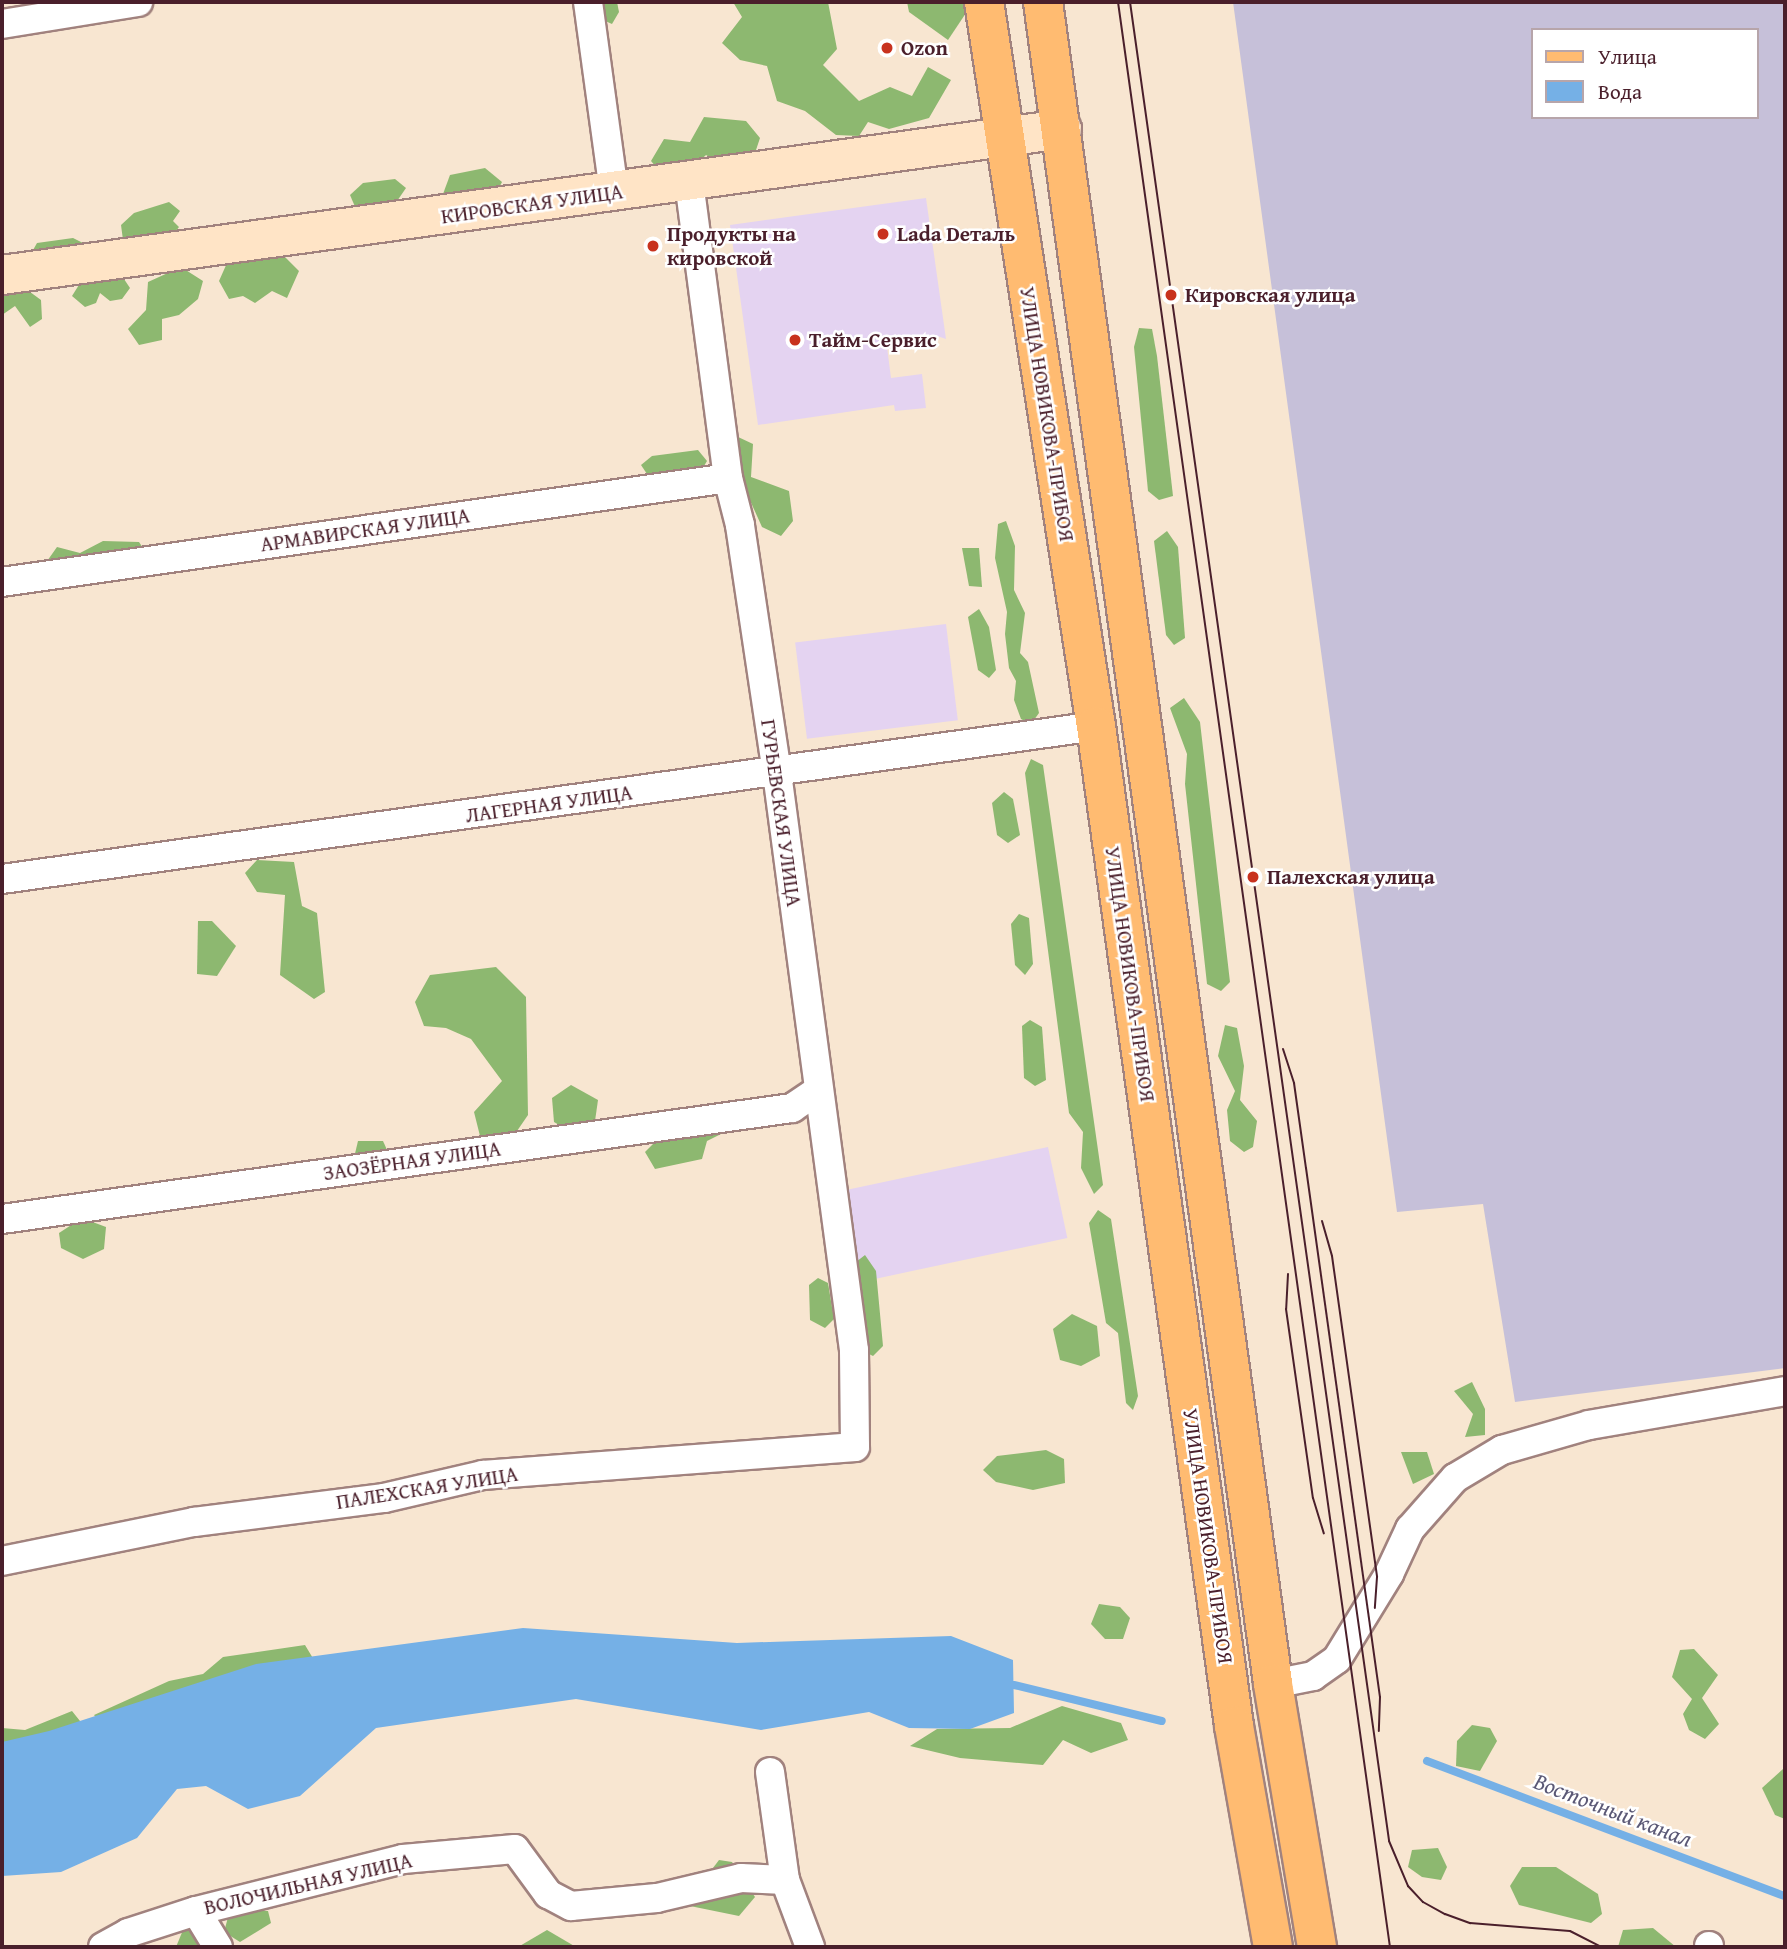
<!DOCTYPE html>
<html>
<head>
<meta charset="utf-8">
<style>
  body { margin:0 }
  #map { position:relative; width:1787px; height:1949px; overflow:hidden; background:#f8e6d1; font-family:"Gentium Book Plus",serif }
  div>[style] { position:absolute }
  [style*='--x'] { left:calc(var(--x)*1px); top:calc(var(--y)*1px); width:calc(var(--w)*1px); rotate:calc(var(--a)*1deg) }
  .built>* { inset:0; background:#e4d3f1; transform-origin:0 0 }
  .industrial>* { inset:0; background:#c6c0d9 }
  .forest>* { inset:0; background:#8db870 }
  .water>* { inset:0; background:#75b0e6 }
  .stream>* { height:8px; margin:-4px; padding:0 4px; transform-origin:4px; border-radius:4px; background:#75b0e6 }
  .roads { filter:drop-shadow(2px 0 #a1827e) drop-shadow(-2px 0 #a1827e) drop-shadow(0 2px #a1827e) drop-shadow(0 -2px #a1827e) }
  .street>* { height:28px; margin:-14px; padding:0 14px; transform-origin:14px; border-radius:14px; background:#fff }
  .secondary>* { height:38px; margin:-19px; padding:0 19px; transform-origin:19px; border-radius:19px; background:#ffe4c6 }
  .primary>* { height:38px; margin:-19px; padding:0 19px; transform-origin:19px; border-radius:19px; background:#ffbb71 }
  .tram>* { height:2px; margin:-1px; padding:0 1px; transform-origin:1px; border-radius:1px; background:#4a1f2b }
  .dots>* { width:19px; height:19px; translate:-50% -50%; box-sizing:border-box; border:4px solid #fff; border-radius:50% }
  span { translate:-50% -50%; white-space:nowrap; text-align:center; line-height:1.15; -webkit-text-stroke:5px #fff; paint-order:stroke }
  .poi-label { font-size:21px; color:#4a1f2b; font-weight:700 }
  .left { translate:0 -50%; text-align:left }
  .street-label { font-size:21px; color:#4a1f2b }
  .water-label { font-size:23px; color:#5b5976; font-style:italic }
  .frame { position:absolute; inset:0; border:4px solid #4a1f2b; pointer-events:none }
  .legend { position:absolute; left:1531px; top:28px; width:228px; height:91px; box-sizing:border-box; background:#fff; border:2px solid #b7a5aa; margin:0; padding:9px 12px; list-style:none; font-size:21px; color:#4a1f2b }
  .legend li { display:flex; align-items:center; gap:14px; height:35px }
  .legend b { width:35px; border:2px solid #b7a5aa }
</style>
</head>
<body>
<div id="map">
  <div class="built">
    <div style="clip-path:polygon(926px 198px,946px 339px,934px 335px,887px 347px,891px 378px,922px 374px,926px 408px,895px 411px,894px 405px,758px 425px,730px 225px)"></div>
    <div style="left:946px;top:624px;width:97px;height:152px;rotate:83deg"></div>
    <div style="left:1048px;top:1147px;width:93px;height:210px;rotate:78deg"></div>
  </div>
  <div class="industrial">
    <div style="clip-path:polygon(evenodd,1233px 2px,1785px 2px,1785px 1368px,1515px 1402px,1483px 1204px,1397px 1212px,1233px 2px,1533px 30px,1757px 30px,1757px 117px,1533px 117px,1533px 30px)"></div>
  </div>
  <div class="forest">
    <div style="clip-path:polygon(593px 2px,617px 2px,619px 12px,612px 24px,594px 16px)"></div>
    <div style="clip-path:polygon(733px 2px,828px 2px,837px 49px,823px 65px,859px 101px,890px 87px,912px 96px,928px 67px,951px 80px,929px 118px,889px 129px,868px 122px,859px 136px,836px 135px,805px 111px,777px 101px,767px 66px,740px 60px,722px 43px,742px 17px)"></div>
    <div style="clip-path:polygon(907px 2px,964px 2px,966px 13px,948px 40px,909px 12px)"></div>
    <div style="clip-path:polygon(704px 117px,746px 121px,760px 138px,752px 162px,729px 168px,706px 155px,690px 170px,662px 174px,651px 161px,664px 139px,690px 142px)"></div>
    <div style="clip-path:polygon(485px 168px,502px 182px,492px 201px,451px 206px,443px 194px,450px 175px)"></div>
    <div style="clip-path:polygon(395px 179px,406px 188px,395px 204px,356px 209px,350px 195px,363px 183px)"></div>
    <div style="clip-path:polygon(169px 202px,180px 211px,173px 221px,179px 227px,172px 236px,123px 240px,121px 225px,134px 213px)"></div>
    <div style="clip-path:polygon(73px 238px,85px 244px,77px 259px,28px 259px,37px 243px)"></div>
    <div style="clip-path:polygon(284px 256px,299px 271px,287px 298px,272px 291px,255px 303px,243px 296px,229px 299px,219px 281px,227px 263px)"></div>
    <div style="clip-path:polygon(181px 267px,203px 281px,198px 299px,179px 315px,162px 319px,162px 340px,139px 345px,128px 329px,146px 310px,148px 282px)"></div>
    <div style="clip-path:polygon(122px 276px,130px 288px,122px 299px,110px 301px,100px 293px,96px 303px,85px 307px,72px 296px,82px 280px)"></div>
    <div style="clip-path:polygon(26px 289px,41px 300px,42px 319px,30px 327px,15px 306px,2px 315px,2px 291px)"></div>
    <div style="clip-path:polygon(1139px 328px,1152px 329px,1157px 356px,1173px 496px,1159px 500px,1148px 491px,1134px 347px)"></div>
    <div style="clip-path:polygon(736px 436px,753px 444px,751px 477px,789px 491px,793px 521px,781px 536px,762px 527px,739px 476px)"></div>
    <div style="clip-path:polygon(698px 450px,707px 461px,698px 476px,651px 480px,641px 465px,652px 456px)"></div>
    <div style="clip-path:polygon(1006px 521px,1015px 546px,1014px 590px,1025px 613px,1020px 653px,1028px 662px,1039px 713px,1031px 724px,1021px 719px,1014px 700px,1016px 681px,1009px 668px,1005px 634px,1007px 612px,995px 558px,998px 524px)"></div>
    <div style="clip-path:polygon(1167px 531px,1178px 547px,1185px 638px,1174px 645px,1166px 635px,1154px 541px)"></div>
    <div style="clip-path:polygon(103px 541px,139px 542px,147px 554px,45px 564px,57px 547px,80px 553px)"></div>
    <div style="clip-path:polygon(962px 548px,979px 548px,982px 587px,969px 586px)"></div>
    <div style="clip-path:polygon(979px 609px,989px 627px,996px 670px,989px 678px,978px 670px,968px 617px)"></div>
    <div style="clip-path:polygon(1184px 698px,1200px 722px,1230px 982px,1221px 991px,1207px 984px,1185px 784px,1187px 754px,1170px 708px)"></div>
    <div style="clip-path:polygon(1031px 759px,1043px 765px,1103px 1185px,1094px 1194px,1081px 1168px,1083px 1132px,1069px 1113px,1025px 773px)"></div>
    <div style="clip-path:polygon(1004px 792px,1013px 799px,1020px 835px,1008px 843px,997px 835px,992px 803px)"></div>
    <div style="clip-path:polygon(257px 860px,294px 862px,302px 906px,317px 913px,325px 992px,314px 999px,280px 975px,285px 895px,257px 892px,245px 873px)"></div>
    <div style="clip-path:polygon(1019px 914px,1029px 918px,1033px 964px,1025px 975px,1015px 965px,1011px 924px)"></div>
    <div style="clip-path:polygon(198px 921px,212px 921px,236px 946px,217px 976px,197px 974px)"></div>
    <div style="clip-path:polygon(496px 967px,526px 997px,528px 1115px,517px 1131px,495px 1141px,481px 1140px,474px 1112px,502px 1081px,471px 1039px,446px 1028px,424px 1026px,415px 1002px,430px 975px)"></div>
    <div style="clip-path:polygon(1030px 1020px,1042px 1027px,1046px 1080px,1035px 1086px,1024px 1078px,1022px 1026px)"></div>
    <div style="clip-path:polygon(1225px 1025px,1237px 1028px,1244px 1066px,1240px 1100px,1257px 1121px,1253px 1147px,1244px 1152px,1230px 1141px,1227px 1110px,1235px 1091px,1218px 1056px)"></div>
    <div style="clip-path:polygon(571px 1085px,598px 1100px,594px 1128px,571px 1132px,554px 1122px,552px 1098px)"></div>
    <div style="clip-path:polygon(724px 1102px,733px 1128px,707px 1141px,702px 1159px,655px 1169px,645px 1152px,663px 1134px)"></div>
    <div style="clip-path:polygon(358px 1141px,383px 1141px,396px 1170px,353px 1162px)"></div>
    <div style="clip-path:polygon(1098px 1210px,1111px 1219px,1138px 1396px,1133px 1410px,1126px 1403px,1118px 1333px,1106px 1323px,1089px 1223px)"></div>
    <div style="clip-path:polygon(82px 1218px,106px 1227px,104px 1249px,83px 1259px,61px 1248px,59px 1233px)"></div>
    <div style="clip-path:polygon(865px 1255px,876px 1271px,883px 1346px,873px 1356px,861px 1350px,857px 1323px,861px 1295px,847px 1269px)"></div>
    <div style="clip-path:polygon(818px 1278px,828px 1283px,834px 1319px,825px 1328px,810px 1320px,809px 1285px)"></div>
    <div style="clip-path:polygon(1072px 1314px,1097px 1326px,1100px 1356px,1081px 1366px,1060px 1360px,1053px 1329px)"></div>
    <div style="clip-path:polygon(1472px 1382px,1485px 1409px,1485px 1435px,1465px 1437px,1473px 1414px,1454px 1391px)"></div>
    <div style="clip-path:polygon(1046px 1450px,1064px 1459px,1065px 1483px,1033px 1490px,996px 1482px,983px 1470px,997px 1456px)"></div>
    <div style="clip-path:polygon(1401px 1452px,1427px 1452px,1434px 1474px,1413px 1484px)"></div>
    <div style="clip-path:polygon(1099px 1604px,1120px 1607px,1130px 1618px,1123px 1639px,1105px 1639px,1091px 1624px)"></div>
    <div style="clip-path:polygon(305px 1645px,314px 1660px,104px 1728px,94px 1715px,169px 1681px,203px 1674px,223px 1657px)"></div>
    <div style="clip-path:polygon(1694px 1649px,1718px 1675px,1702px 1698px,1719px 1724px,1705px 1739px,1689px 1730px,1683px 1714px,1692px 1699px,1672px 1677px,1680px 1650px)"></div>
    <div style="clip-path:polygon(1062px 1706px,1121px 1723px,1128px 1740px,1091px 1753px,1063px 1740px,1043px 1765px,960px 1758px,910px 1746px,937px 1729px,1010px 1728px)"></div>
    <div style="clip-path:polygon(72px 1711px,84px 1726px,2px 1769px,2px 1728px,25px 1730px)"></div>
    <div style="clip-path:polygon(1472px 1725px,1490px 1728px,1497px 1741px,1480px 1771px,1456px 1766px,1457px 1741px)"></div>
    <div style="clip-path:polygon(1783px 1769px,1785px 1770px,1785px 1819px,1775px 1815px,1762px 1788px)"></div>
    <div style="clip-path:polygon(1438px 1848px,1447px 1867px,1441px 1880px,1422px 1877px,1408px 1867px,1412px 1850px)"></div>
    <div style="clip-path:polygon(719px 1860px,732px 1862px,755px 1897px,739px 1916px,690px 1906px,688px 1901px)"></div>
    <div style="clip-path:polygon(1522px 1867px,1556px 1867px,1598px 1894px,1602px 1914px,1591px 1923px,1519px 1905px,1510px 1886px)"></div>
    <div style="clip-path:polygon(230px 1910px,268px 1911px,271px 1923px,240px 1942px,224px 1932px)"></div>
    <div style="clip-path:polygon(1653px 1928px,1676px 1947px,1618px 1947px,1623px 1930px)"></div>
    <div style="clip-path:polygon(183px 1930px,207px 1931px,213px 1947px,176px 1947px)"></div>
    <div style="clip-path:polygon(547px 1930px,576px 1947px,518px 1947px)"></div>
  </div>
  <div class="water">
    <div style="clip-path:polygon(523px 1628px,737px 1643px,951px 1636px,1013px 1660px,1014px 1713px,970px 1729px,909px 1728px,869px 1712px,761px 1730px,576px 1699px,376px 1728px,300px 1796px,248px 1809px,206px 1786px,177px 1789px,137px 1838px,61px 1872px,2px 1876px,2px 1742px,49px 1731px,256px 1664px)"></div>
  </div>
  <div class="stream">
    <div style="--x:1014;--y:1685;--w:152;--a:13.7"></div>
    <div style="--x:1427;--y:1761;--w:383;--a:20.7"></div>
  </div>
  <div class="roads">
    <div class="street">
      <div style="--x:588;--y:2;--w:193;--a:82.2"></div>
      <div style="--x:2;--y:24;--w:138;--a:-9.2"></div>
      <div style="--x:2;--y:582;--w:733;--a:-8.15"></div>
      <div style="--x:2;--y:879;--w:1105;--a:-7.96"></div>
      <div style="--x:2;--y:1219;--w:798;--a:-8"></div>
      <div style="--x:792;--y:1108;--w:30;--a:-34"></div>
      <div style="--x:2;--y:1561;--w:196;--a:-11.5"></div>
      <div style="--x:194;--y:1522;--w:192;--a:-7.2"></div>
      <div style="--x:384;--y:1498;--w:102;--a:-13.1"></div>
      <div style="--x:483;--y:1475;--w:373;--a:-4.3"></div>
      <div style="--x:855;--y:1447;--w:97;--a:-90.6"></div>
      <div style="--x:854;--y:1350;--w:582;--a:-97.6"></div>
      <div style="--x:777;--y:773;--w:251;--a:-98.5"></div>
      <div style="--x:740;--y:525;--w:49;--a:-104.3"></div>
      <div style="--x:728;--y:478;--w:299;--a:-97.5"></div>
      <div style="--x:1273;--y:1684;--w:41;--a:-11.3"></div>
      <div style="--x:1313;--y:1676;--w:29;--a:-35"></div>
      <div style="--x:1337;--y:1659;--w:100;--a:-58.5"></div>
      <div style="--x:1389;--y:1574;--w:50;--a:-65"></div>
      <div style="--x:1410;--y:1529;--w:68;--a:-48.6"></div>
      <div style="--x:1455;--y:1478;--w:55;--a:-30.8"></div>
      <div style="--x:1502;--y:1450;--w:91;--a:-16"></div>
      <div style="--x:1589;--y:1425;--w:199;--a:-9.8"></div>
      <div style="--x:770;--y:1772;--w:109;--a:82.1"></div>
      <div style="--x:785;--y:1880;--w:72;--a:69.5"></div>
      <div style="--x:196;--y:1911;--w:42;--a:58.6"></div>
      <div style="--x:103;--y:1947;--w:29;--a:-29"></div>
      <div style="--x:128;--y:1933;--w:71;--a:-17.9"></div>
      <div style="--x:196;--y:1911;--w:213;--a:-14.1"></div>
      <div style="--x:403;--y:1859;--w:112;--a:-5.1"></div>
      <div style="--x:515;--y:1849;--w:56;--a:53.7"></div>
      <div style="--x:548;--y:1894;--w:26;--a:28"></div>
      <div style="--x:571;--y:1906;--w:86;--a:-5.3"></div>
      <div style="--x:657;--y:1898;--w:86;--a:-13.4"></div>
      <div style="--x:741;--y:1878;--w:44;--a:2.6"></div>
      <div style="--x:1709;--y:1947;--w:1;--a:-90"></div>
    </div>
    <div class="secondary">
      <div style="--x:2;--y:275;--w:1070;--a:-7.84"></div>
    </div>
    <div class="primary">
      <div style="--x:984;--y:2;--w:733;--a:81.21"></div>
      <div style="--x:1096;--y:726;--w:1009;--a:82.14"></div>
      <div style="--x:1234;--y:1726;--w:224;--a:80"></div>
      <div style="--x:1043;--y:2;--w:1698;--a:82.21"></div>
      <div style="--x:1273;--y:1684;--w:267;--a:80.5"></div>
    </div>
  </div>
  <div class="tram">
    <div style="--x:1118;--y:2;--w:1964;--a:82.04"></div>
    <div style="--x:1130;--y:2;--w:1857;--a:81.98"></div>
    <div style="--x:1389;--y:1841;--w:49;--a:67.1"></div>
    <div style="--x:1408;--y:1886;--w:22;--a:47"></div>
    <div style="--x:1423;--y:1902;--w:25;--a:29"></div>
    <div style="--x:1445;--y:1914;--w:27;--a:20"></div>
    <div style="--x:1470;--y:1923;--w:100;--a:4.6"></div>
    <div style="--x:1570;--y:1931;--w:35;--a:27"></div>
    <div style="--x:1283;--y:1049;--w:36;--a:72"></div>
    <div style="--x:1294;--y:1083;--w:86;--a:82"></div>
    <div style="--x:1306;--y:1168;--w:534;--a:82.04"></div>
    <div style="--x:1380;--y:1697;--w:34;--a:92"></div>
    <div style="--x:1322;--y:1221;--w:36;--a:74"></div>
    <div style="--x:1332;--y:1256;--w:324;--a:82"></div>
    <div style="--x:1377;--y:1577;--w:31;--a:94"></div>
    <div style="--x:1288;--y:1274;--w:35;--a:93"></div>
    <div style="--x:1286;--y:1309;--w:191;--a:81.9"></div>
    <div style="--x:1313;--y:1498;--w:37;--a:73"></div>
  </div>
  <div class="dots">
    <div style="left:887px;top:48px;background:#c8321e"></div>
    <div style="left:883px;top:234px;background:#c8321e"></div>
    <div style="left:653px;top:246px;background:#c8321e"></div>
    <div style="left:1171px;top:295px;background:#c8321e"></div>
    <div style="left:795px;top:340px;background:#c8321e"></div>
    <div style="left:1253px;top:877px;background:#c8321e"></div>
  </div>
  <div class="poi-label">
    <span class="left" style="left:901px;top:48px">Ozon</span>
    <span class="left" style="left:667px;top:246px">Продукты на<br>кировской</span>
    <span class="left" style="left:897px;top:234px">Lada Dеталь</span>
    <span class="left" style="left:1185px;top:295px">Кировская улица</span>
    <span class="left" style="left:809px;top:340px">Тайм-Сервис</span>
    <span class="left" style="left:1267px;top:877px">Палехская улица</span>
  </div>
  <div class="street-label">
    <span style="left:532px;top:204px;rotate:-8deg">КИРОВСКАЯ УЛИЦА</span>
    <span style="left:1047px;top:414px;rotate:81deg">УЛИЦА НОВИКОВА-ПРИБОЯ</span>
    <span style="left:365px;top:530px;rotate:-8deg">АРМАВИРСКАЯ УЛИЦА</span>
    <span style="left:549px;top:804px;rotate:-8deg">ЛАГЕРНАЯ УЛИЦА</span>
    <span style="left:781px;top:813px;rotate:82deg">ГУРЬЕВСКАЯ УЛИЦА</span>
    <span style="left:1130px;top:974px;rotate:82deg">УЛИЦА НОВИКОВА-ПРИБОЯ</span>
    <span style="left:412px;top:1161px;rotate:-8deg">ЗАОЗЁРНАЯ УЛИЦА</span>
    <span style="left:427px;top:1488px;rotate:-9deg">ПАЛЕХСКАЯ УЛИЦА</span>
    <span style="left:1208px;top:1536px;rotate:82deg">УЛИЦА НОВИКОВА-ПРИБОЯ</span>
    <span style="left:308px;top:1884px;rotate:-13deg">ВОЛОЧИЛЬНАЯ УЛИЦА</span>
  </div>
  <div class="water-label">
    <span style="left:1613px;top:1810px;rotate:21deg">Восточный канал</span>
  </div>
  <div class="frame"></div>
  <ul class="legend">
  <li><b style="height:9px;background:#ffbb71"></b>Улица</li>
  <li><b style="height:19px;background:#75b0e6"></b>Вода</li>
  </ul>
</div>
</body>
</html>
